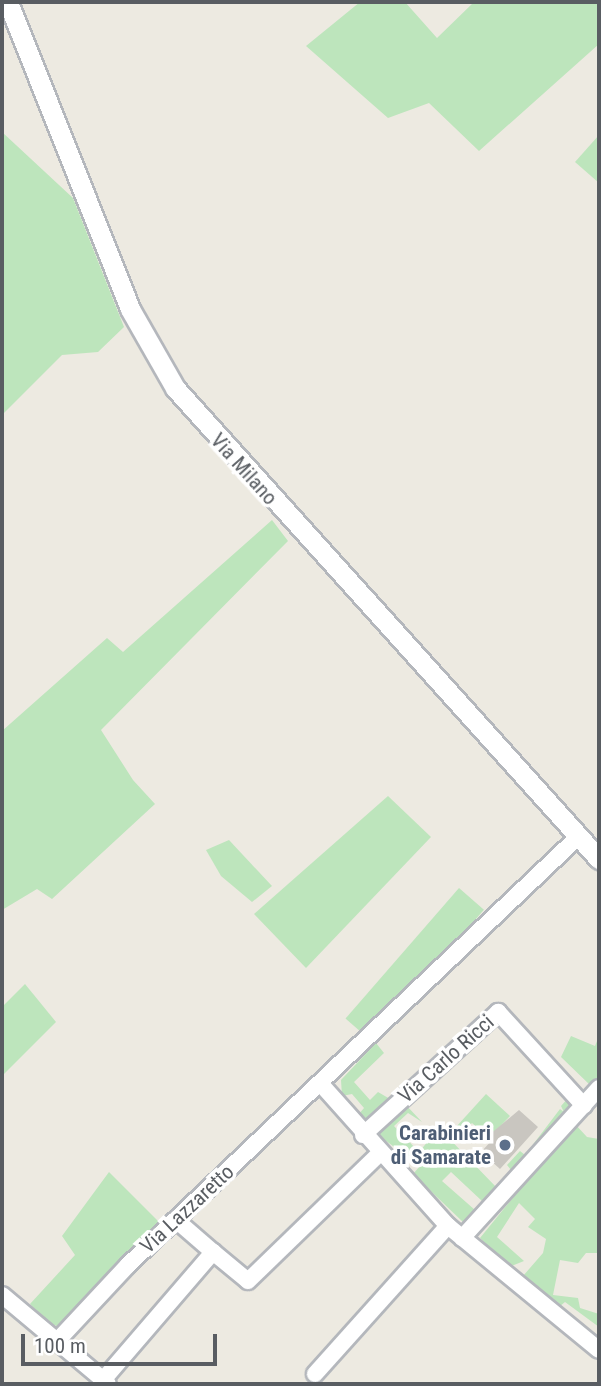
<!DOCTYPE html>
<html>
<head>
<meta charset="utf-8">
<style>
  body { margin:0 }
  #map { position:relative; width:601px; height:1386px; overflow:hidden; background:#edeae1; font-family:"Roboto Condensed",sans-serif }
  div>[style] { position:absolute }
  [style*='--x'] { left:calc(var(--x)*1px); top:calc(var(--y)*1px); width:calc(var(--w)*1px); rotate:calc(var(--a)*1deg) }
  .green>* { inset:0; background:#bde5bc; transform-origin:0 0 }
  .building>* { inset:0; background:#c9c6c0 }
  .roads { filter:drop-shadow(2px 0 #b4b7bc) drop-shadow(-2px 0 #b4b7bc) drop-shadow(0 2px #b4b7bc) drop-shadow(0 -2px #b4b7bc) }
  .minor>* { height:16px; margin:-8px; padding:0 8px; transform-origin:8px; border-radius:8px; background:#fff }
  .tertiary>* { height:19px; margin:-9.5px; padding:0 9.5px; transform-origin:9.5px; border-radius:9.5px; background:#fff }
  .dots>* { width:19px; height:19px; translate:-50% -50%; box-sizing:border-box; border:4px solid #fff; border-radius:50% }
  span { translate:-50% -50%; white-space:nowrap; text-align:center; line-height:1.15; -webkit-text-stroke:7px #fff; paint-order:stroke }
  .street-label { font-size:21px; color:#595d62 }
  .service-label { font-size:21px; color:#4e5e75; font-weight:700 }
  .right { translate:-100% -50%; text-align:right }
  .frame { position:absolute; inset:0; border:4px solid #595d62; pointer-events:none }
  .scale { position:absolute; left:21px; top:1334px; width:196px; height:32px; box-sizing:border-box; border:4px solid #595d62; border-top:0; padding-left:9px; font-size:21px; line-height:24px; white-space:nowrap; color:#595d62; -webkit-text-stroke:5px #fff; paint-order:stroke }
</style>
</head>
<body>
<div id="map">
  <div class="green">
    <div style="clip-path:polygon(360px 2px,405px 2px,437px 38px,474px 2px,599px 2px,599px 44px,479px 151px,429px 103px,388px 118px,306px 46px)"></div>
    <div style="clip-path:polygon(2px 132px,73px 198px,124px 327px,98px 352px,62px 355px,2px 415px)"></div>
    <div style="clip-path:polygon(599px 135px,599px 183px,575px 162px)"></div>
    <div style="clip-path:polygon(272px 520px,288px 541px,101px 730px,133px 780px,155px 804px,52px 899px,37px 889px,2px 910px,2px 731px,107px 638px,123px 652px)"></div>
    <div style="clip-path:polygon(388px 796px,431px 837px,306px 968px,254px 914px)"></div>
    <div style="clip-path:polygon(229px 840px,272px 886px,252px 902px,221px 876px,206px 850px)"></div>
    <div style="left:459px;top:888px;width:33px;height:173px;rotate:41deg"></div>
    <div style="clip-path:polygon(25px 984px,56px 1022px,2px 1076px,2px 1007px)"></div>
    <div style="clip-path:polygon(571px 1036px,595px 1046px,599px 1036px,599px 1077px,591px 1086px,561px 1057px)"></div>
    <div style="clip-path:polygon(376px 1043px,384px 1053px,354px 1082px,370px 1100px,378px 1092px,390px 1099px,364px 1120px,358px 1115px,364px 1108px,352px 1094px,342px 1096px,341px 1080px)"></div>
    <div style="clip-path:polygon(486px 1094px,510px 1116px,489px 1138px,472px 1123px,462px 1133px,456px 1127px)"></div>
    <div style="clip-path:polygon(569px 1097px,572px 1107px,507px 1179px,511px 1170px,507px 1165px,520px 1151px,525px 1155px,560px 1109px,564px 1112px,561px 1106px)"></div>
    <div style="clip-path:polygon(evenodd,405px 1104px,422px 1122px,408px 1113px,394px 1126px,419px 1152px,439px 1128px,497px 1188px,465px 1224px,413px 1174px,420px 1166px,378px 1135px,405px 1104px,451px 1172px,482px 1201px,475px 1210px,442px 1181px,451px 1172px)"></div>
    <div style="clip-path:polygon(574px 1123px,587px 1137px,599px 1139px,599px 1253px,586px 1253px,578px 1263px,560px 1260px,553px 1295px,578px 1298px,580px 1308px,599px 1314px,599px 1327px,565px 1302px,559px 1307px,523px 1276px,543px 1253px,546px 1239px,528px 1227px,535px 1219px,519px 1203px,497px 1237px,524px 1261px,509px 1267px,480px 1238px,516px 1194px,512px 1190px)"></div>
    <div style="clip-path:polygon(109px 1172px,160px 1223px,57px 1326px,48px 1323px,30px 1304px,75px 1255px,62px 1236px)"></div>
  </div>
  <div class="building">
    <div style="clip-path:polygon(519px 1110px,538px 1127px,500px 1169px,481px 1152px,493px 1139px,489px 1135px)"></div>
  </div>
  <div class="roads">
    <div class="minor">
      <div style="--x:320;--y:1083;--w:192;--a:48.2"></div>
      <div style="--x:448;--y:1226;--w:195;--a:39.4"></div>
      <div style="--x:363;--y:1135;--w:183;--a:-42.3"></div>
      <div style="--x:498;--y:1012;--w:127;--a:47.5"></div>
      <div style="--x:176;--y:1220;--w:49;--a:40.9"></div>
      <div style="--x:462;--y:1238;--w:203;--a:-47.6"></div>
      <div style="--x:2;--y:1295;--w:138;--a:40"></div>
      <div style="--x:58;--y:1340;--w:103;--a:-47"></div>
      <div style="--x:128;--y:1265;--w:622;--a:-43.57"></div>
      <div style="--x:315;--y:1374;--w:199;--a:-48.1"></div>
      <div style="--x:103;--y:1380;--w:169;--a:-49.3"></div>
      <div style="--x:213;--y:1252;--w:45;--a:39.6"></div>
      <div style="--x:248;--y:1281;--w:182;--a:-44.1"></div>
    </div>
    <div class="tertiary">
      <div style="--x:8;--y:2;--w:330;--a:68.3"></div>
      <div style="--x:130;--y:309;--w:91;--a:60.3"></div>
      <div style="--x:175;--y:388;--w:634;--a:48.01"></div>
    </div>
  </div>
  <div class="dots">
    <div style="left:505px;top:1145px;background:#5c6f8a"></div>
  </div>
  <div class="street-label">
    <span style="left:244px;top:469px;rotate:48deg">Via Milano</span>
    <span style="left:446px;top:1059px;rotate:-42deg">Via Carlo Ricci</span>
    <span style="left:187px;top:1209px;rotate:-43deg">Via Lazzaretto</span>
  </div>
  <div class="service-label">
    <span class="right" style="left:491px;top:1145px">Carabinieri<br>di Samarate</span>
  </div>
  <div class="frame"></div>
  <div class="scale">100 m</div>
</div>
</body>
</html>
